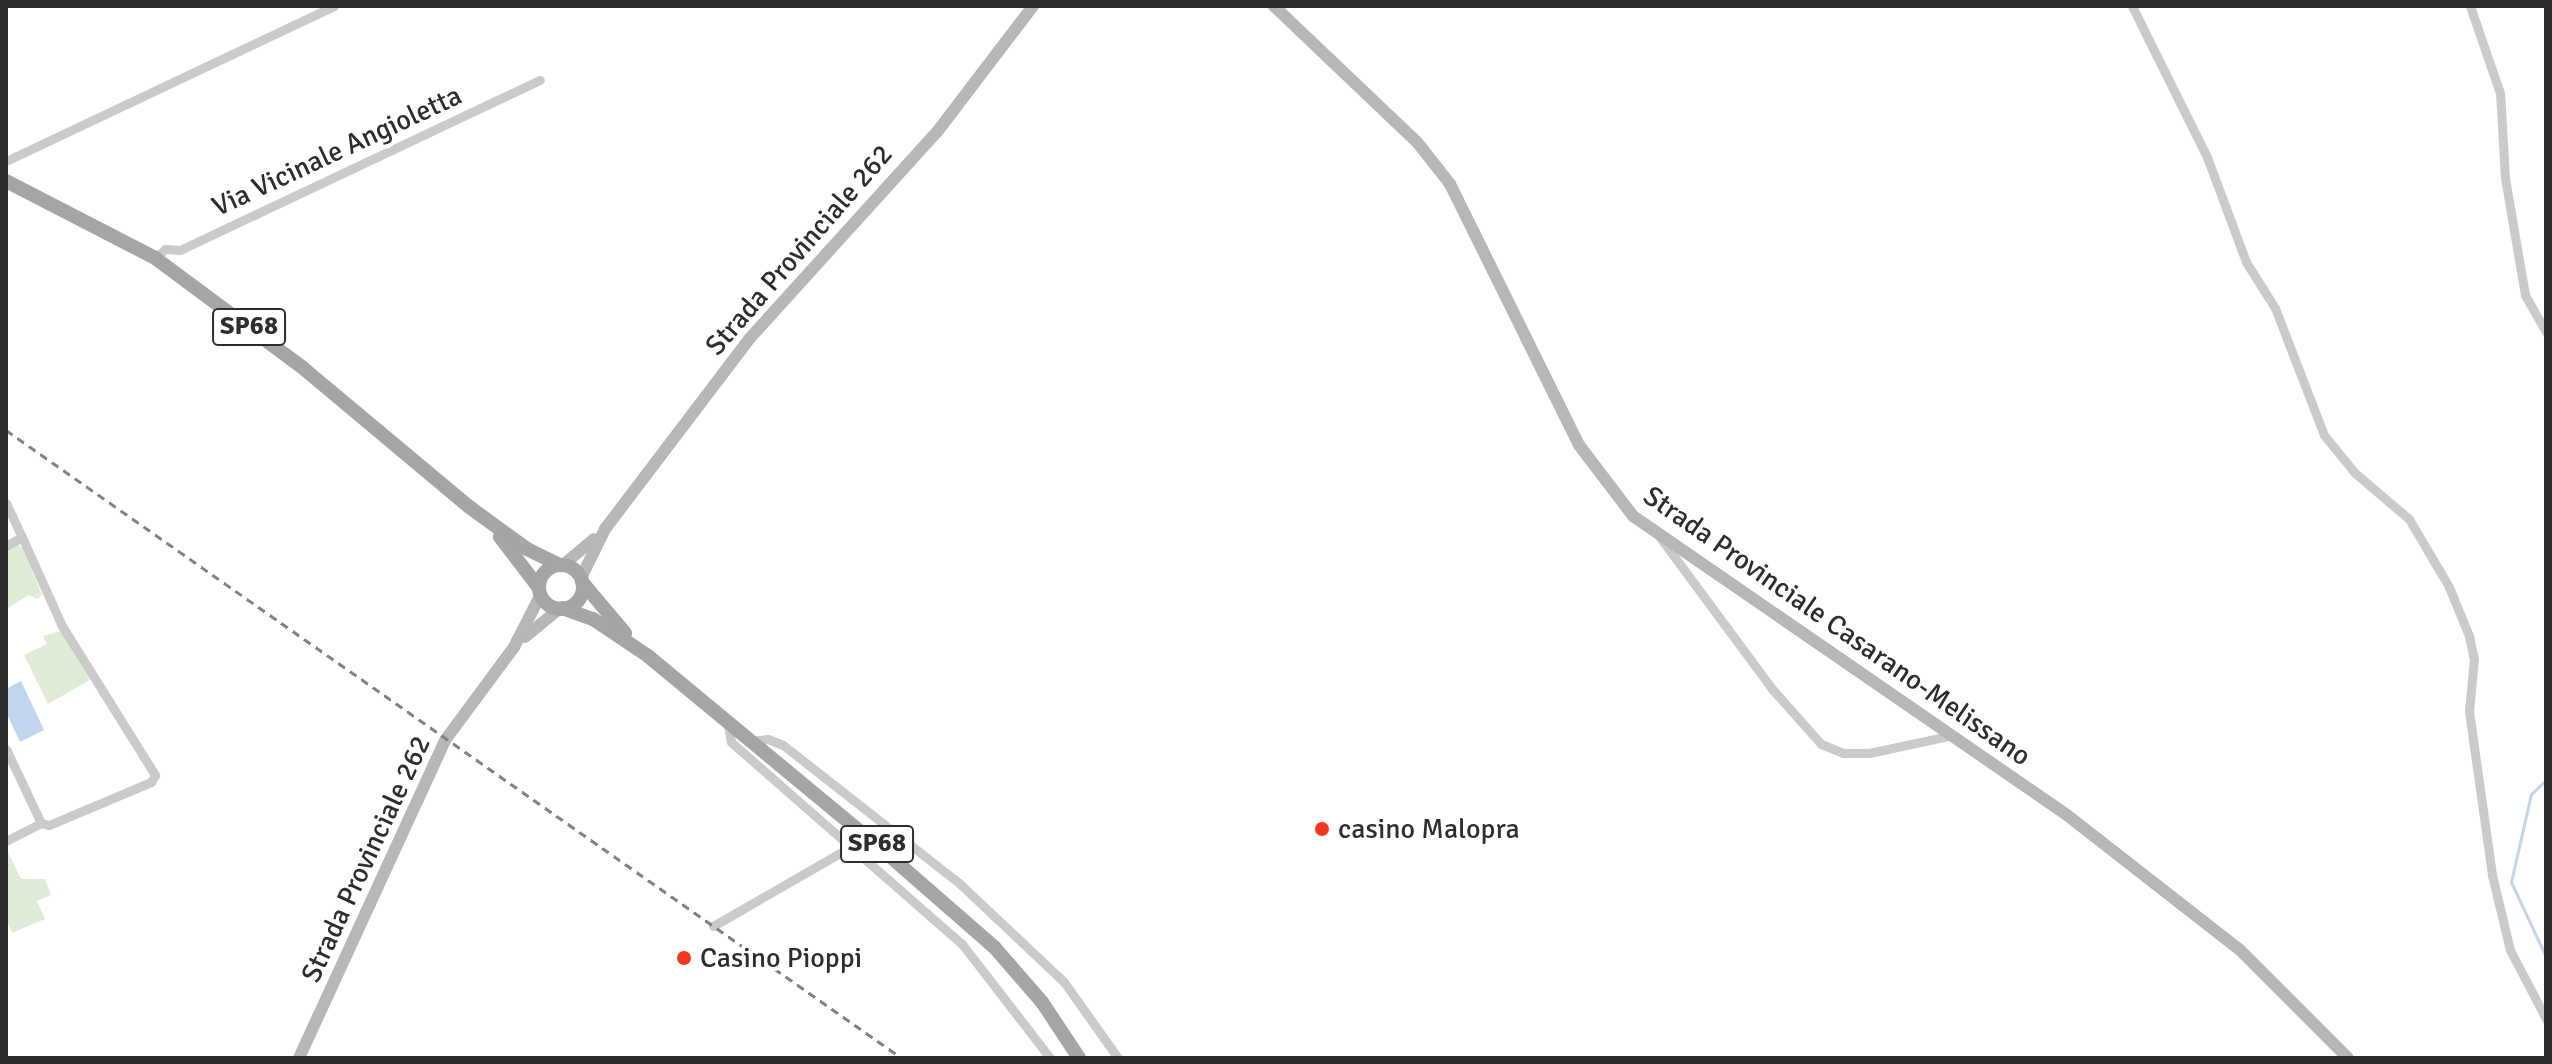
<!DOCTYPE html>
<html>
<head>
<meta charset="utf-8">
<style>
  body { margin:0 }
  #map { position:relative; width:2552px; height:1064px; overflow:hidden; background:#fff; font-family:Signika,sans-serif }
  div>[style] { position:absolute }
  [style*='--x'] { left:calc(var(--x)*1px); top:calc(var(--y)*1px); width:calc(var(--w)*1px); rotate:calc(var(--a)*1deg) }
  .green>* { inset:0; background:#dfecd8 }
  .water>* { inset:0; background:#c2d5ee }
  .stream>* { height:3px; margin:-1.5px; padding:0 1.5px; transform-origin:1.5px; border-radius:1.5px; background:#c2d5ee }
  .street>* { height:9px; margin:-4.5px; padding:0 4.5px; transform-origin:4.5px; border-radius:4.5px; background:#cacaca }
  .secondary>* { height:12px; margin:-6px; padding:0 6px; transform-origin:6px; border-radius:6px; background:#b7b7b7 }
  .primary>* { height:14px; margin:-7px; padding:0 7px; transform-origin:7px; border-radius:7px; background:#a5a5a5 }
  .primary>.ring { margin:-7px; padding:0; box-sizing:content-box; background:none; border:14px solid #a5a5a5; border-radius:50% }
  .rail>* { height:3px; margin-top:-1.5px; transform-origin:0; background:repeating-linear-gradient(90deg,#828282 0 8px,transparent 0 14px) }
  .dots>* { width:22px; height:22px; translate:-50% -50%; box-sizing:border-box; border:4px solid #fff; border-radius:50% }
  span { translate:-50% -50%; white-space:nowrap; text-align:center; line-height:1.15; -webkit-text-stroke:8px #fff; paint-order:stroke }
  .shield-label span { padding:2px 6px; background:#fff; border:2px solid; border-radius:6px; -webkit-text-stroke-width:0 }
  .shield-label { font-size:26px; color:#2d2d2d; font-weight:700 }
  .street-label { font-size:28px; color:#2d2d2d }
  .poi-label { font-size:28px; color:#2d2d2d }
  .left { translate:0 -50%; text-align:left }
  .frame { position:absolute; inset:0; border:8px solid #2d2d2d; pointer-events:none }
</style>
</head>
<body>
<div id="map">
  <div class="green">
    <div style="clip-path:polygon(16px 544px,23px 548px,42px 595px,38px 599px,29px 595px,6px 609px,6px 551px)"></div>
    <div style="clip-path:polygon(61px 631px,90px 680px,48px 704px,24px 655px,47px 644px,43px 636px)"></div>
    <div style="clip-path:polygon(6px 848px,21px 879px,45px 879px,51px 895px,37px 901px,45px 919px,12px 933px,6px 919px)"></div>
  </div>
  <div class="water">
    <div style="clip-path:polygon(21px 681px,44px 730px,20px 742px,6px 712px,6px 689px)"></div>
  </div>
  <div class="stream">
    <div style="--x:2546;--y:780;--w:21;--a:137"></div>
    <div style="--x:2531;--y:794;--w:90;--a:102.8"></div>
    <div style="--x:2511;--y:882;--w:83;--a:65"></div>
  </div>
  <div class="street">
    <div style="--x:2132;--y:6;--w:169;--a:63.6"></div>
    <div style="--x:2207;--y:157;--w:112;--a:69.6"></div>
    <div style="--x:2246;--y:262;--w:54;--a:57.8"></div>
    <div style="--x:2275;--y:308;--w:136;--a:68.9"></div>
    <div style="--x:2324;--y:435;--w:49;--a:50.8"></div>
    <div style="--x:2355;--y:473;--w:71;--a:40.4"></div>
    <div style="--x:2409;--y:519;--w:79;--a:59.5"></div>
    <div style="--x:2449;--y:587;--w:53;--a:67.8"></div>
    <div style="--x:2469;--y:636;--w:24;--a:78"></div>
    <div style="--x:2474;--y:659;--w:52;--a:95.5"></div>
    <div style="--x:2469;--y:711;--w:166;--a:82"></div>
    <div style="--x:2492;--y:875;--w:77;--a:76.5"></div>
    <div style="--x:2510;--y:950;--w:78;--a:62.4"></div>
    <div style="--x:2470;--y:6;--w:92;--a:71"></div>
    <div style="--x:2500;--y:93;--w:85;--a:86.6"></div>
    <div style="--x:2505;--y:178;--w:119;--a:80.3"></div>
    <div style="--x:2525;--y:295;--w:43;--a:60.4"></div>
    <div style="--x:6;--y:161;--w:363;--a:-25.3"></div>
    <div style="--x:155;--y:258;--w:13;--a:-42"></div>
    <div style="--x:165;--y:249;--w:15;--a:4"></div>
    <div style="--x:180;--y:250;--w:398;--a:-25.3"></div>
    <div style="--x:6;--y:503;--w:38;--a:65"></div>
    <div style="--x:22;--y:537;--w:18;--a:151"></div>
    <div style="--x:1659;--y:536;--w:192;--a:53.5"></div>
    <div style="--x:1773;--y:690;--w:72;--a:48.4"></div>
    <div style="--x:1821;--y:744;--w:24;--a:22"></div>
    <div style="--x:1843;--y:753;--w:26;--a:0"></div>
    <div style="--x:1869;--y:753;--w:82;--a:-12"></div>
    <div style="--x:22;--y:537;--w:98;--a:65.8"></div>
    <div style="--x:62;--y:626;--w:176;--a:58"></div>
    <div style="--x:155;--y:775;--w:8;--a:120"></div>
    <div style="--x:151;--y:782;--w:111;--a:157.1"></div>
    <div style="--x:49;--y:825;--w:8;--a:-166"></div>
    <div style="--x:727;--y:721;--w:21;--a:79"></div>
    <div style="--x:731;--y:742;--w:307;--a:41.2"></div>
    <div style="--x:962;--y:944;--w:144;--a:52.3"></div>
    <div style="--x:752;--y:741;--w:16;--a:-7"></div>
    <div style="--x:768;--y:739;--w:16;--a:22"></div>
    <div style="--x:783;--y:745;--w:224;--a:38.1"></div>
    <div style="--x:959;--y:883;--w:144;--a:43.3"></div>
    <div style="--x:1064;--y:982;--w:93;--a:54.6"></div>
    <div style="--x:6;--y:749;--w:82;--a:64.7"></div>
    <div style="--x:41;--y:823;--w:39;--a:153"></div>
    <div style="--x:713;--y:926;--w:160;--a:-29.9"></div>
  </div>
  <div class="secondary">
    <div style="--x:1274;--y:6;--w:197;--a:43.6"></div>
    <div style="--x:1417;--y:142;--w:53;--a:51.8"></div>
    <div style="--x:1450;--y:184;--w:291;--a:63.7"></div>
    <div style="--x:1579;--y:445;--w:89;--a:52.7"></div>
    <div style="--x:1633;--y:516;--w:527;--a:34.56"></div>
    <div style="--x:2067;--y:815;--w:219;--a:38"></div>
    <div style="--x:2240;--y:950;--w:153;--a:45"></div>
    <div style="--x:563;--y:565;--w:40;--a:-40"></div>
    <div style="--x:581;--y:578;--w:55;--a:-63.9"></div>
    <div style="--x:605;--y:529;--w:240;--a:-52.8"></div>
    <div style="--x:750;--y:338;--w:278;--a:-47.8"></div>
    <div style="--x:937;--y:132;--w:158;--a:-52.7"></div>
    <div style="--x:525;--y:637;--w:45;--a:-39.6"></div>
    <div style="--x:299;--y:1058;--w:351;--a:-65.3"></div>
    <div style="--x:446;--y:739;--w:114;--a:-53.5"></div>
    <div style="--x:514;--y:647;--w:59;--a:-63"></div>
  </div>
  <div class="primary">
    <div style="--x:6;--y:181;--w:168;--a:27.3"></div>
    <div style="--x:155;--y:258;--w:184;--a:36.6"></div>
    <div style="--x:303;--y:368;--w:215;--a:39.9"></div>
    <div style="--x:468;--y:506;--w:73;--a:36.1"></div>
    <div style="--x:527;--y:549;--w:37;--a:26"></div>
    <div style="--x:500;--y:537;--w:64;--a:52.6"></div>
    <div class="ring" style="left:539px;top:565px;width:30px;height:30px"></div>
    <div style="--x:582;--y:582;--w:67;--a:49.9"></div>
    <div style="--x:562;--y:608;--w:33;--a:20"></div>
    <div style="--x:593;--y:619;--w:66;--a:33.9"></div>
    <div style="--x:648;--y:656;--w:306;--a:39.6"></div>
    <div style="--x:884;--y:851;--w:147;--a:41.1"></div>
    <div style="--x:995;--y:948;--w:72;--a:49"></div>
    <div style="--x:1042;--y:1002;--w:67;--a:56.5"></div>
  </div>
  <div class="rail">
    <div style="--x:6;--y:430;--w:1094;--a:35.03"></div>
  </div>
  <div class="dots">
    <div style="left:1322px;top:829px;background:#f6361d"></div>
    <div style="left:684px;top:958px;background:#f6361d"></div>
  </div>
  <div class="shield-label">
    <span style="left:249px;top:327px">SP68</span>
    <span style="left:877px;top:844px">SP68</span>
  </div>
  <div class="street-label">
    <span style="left:337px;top:151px;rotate:-25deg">Via Vicinale Angioletta</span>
    <span style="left:799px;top:250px;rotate:-49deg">Strada Provinciale 262</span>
    <span style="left:1837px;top:626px;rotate:35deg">Strada Provinciale Casarano-Melissano</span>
    <span style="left:366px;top:859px;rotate:-65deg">Strada Provinciale 262</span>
  </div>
  <div class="poi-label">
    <span class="left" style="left:1338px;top:829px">casino Malopra</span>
    <span class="left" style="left:700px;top:958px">Casino Pioppi</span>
  </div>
  <div class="frame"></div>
</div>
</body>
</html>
